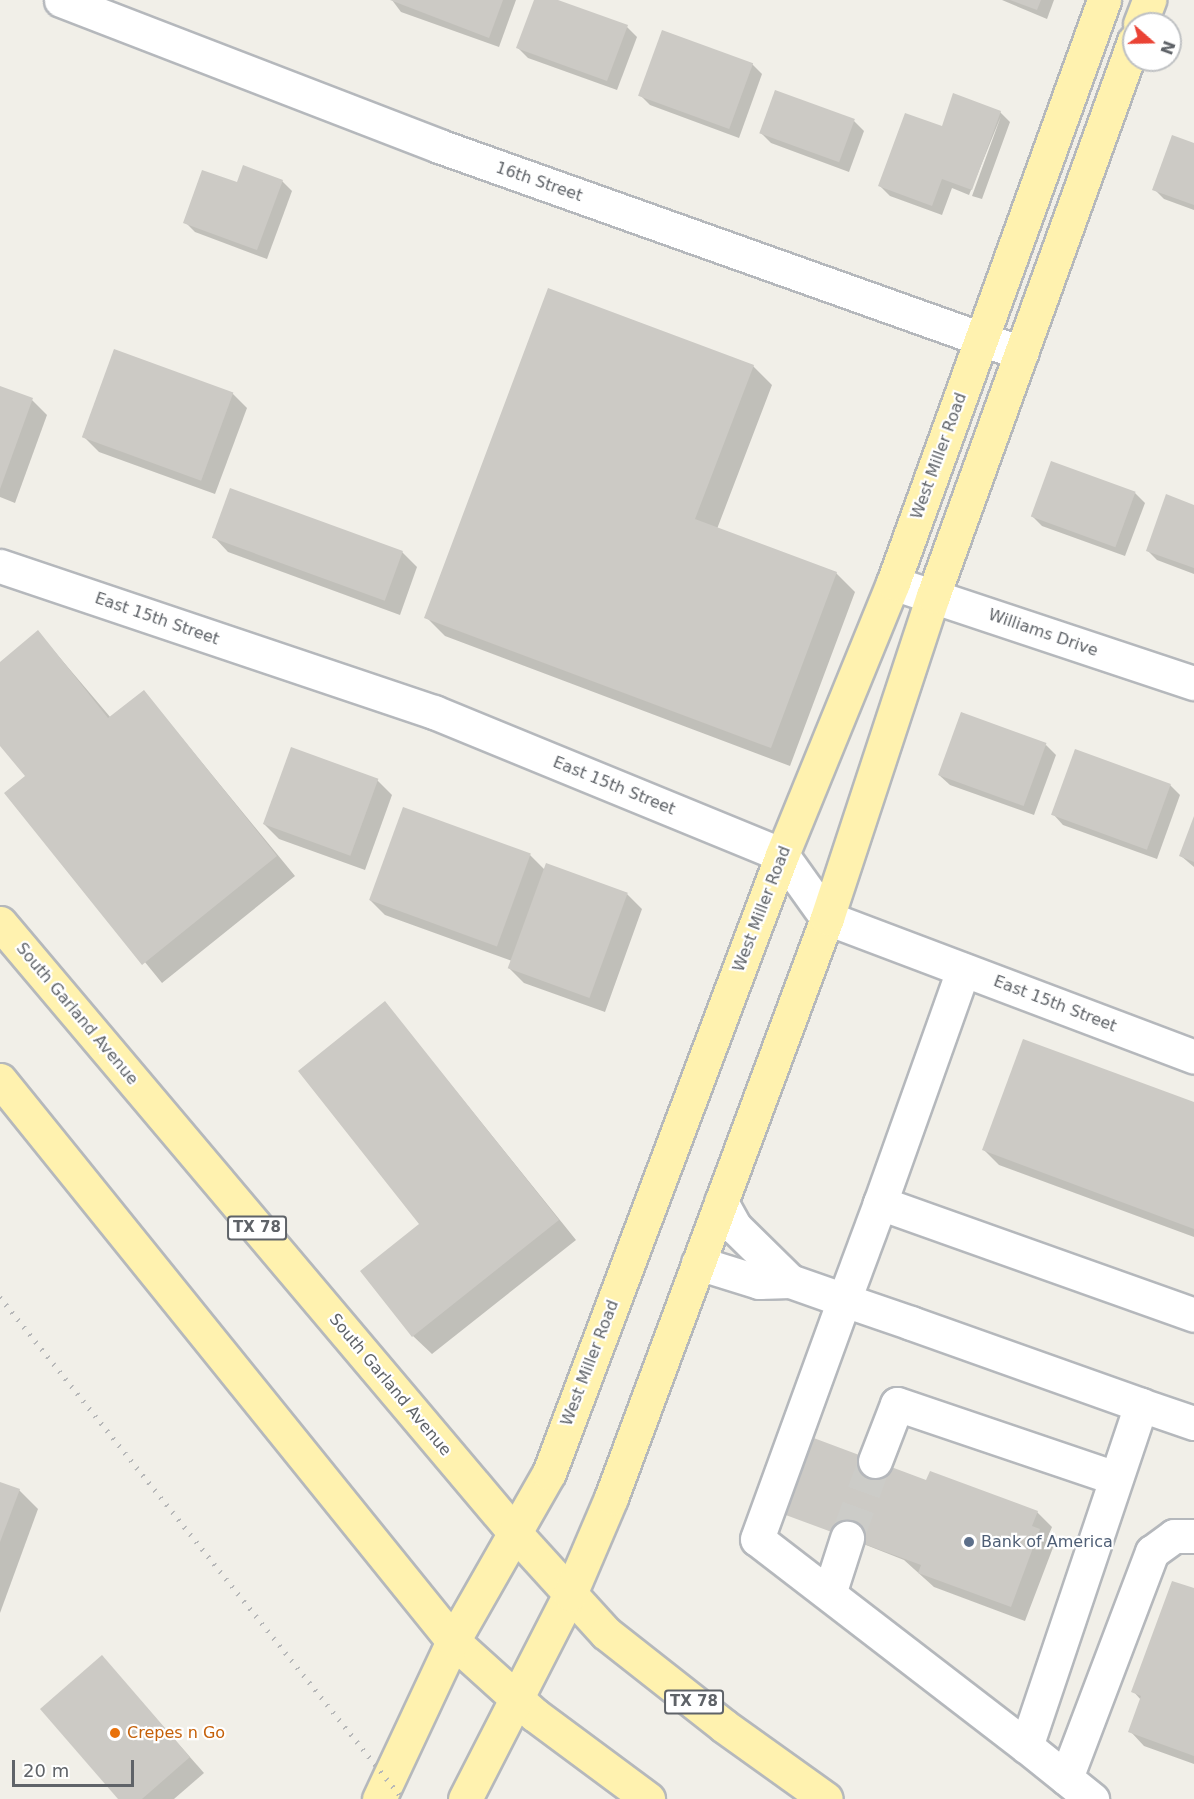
<!DOCTYPE html>
<html>
<head>
<meta charset="utf-8">
<style>
  body { margin:0 }
  #map { position:relative; width:1194px; height:1799px; overflow:hidden; background:#f1efe8; font-family:"DejaVu Sans",sans-serif }
  div>[style] { position:absolute }
  [style*='--x'] { left:calc(var(--x)*1px); top:calc(var(--y)*1px); width:calc(var(--w)*1px); rotate:calc(var(--a)*1deg) }
  .shadow>* { inset:0; background:#0003 }
  .building>* { inset:0; background:#cccac5; transform-origin:0 0 }
  .minor-tunnel>* { height:33px; margin-top:-16.5px; transform-origin:0; background:repeating-linear-gradient(90deg,#ccccc8 0 33px,transparent 0 49px) }
  .roads { filter:drop-shadow(2px 0 #b5b8bc) drop-shadow(-2px 0 #b5b8bc) drop-shadow(0 2px #b5b8bc) drop-shadow(0 -2px #b5b8bc) }
  .minor>* { height:33px; margin:-16.5px; padding:0 16.5px; transform-origin:16.5px; border-radius:16.5px; background:#fff }
  .major>* { height:33px; margin:-16.5px; padding:0 16.5px; transform-origin:16.5px; border-radius:16.5px; background:#fff2af }
  .rail>* { height:4.5px; margin-top:-2.25px; transform-origin:0; background:repeating-linear-gradient(90deg,#b6b7b8 0 1.5px,transparent 0 9.5px) }
  .dots>* { width:16px; height:16px; translate:-50% -50%; box-sizing:border-box; border:3px solid #fff; border-radius:50% }
  span { translate:-50% -50%; white-space:nowrap; text-align:center; line-height:1.15; -webkit-text-stroke:4.5px #fff; paint-order:stroke }
  .shield-label span { padding:2px 4px; background:#fff; border:2px solid; border-radius:4px; -webkit-text-stroke-width:0 }
  .shield-label { font-size:15px; color:#5f6368; font-weight:700 }
  .street-label { font-size:16px; color:#5f6368 }
  .service-label { font-size:16px; color:#4e5e75 }
  .left { translate:0 -50%; text-align:left }
  .food-label { font-size:16px; color:#c56008 }
  .north { position:absolute; left:1122px; top:12px; width:60px; height:60px; box-sizing:border-box; background:#fff; border:2px solid #bfc1c3; border-radius:50%; rotate:110deg; font-size:16px; font-weight:700; line-height:24px; text-align:center; color:#5f6368 }
  .north::after { content:''; display:block; margin:auto; width:21px; height:27px; background:#ea4335; clip-path:polygon(50% 0,100% 100%,50% 72%,0 100%) }
  .scale { position:absolute; left:12px; top:1760px; width:122px; height:27px; box-sizing:border-box; border:3px solid #5f6368; border-top:0; padding-left:8px; font-size:18px; line-height:21px; white-space:nowrap; color:#5f6368; -webkit-text-stroke:4px #fff; paint-order:stroke }
</style>
</head>
<body>
<div id="map">
  <div class="shadow">
    <div style="clip-path:polygon(392px 0,516px 0,499px 47px,401px 12px)"></div>
    <div style="clip-path:polygon(535px 0,554px 0,627px 27px,637px 37px,617px 90px,528px 58px,518px 48px)"></div>
    <div style="clip-path:polygon(1002px 0,1054px 0,1047px 19px)"></div>
    <div style="clip-path:polygon(752px 64px,762px 74px,739px 138px,650px 105px,640px 95px)"></div>
    <div style="clip-path:polygon(1000px 112px,1010px 122px,982px 199px,972px 196px,1001px 116px,969px 195px,952px 188px,942px 215px,890px 196px,880px 186px,943px 128px)"></div>
    <div style="clip-path:polygon(854px 121px,864px 131px,849px 172px,771px 143px,761px 133px)"></div>
    <div style="clip-path:polygon(1194px 145px,1194px 210px,1164px 199px,1154px 189px)"></div>
    <div style="clip-path:polygon(282px 181px,292px 191px,267px 259px,195px 232px,185px 222px,238px 184px)"></div>
    <div style="clip-path:polygon(753px 366px,772px 385px,717px 529px,836px 573px,855px 592px,790px 766px,445px 636px,426px 617px)"></div>
    <div style="clip-path:polygon(0 388px,32px 400px,47px 415px,15px 503px,0 497px)"></div>
    <div style="clip-path:polygon(232px 393px,247px 408px,215px 494px,99px 452px,84px 437px)"></div>
    <div style="clip-path:polygon(1135px 493px,1145px 503px,1125px 556px,1042px 526px,1032px 516px)"></div>
    <div style="clip-path:polygon(1194px 506px,1194px 574px,1157px 560px,1147px 550px)"></div>
    <div style="clip-path:polygon(214px 537px,402px 552px,417px 567px,400px 615px,228px 552px)"></div>
    <div style="clip-path:polygon(38px 632px,111px 718px,144px 692px,295px 876px,162px 983px,7px 793px,27px 777px,0 743px,0 663px)"></div>
    <div style="clip-path:polygon(1046px 745px,1056px 755px,1034px 815px,950px 785px,939px 775px)"></div>
    <div style="clip-path:polygon(377px 780px,392px 795px,365px 870px,279px 839px,264px 824px)"></div>
    <div style="clip-path:polygon(1170px 785px,1180px 795px,1157px 859px,1063px 825px,1053px 814px)"></div>
    <div style="clip-path:polygon(1194px 820px,1194px 867px,1181px 856px)"></div>
    <div style="clip-path:polygon(530px 855px,545px 870px,627px 894px,642px 909px,605px 1012px,524px 983px,509px 968px,512px 961px,385px 915px,370px 900px)"></div>
    <div style="clip-path:polygon(385px 1003px,576px 1240px,432px 1354px,413px 1336px,421px 1225px)"></div>
    <div style="clip-path:polygon(1194px 1103px,1194px 1237px,999px 1165px,984px 1150px)"></div>
    <div style="clip-path:polygon(927px 1481px,1037px 1512px,1052px 1527px,1047px 1539px,1054px 1545px,1025px 1621px,934px 1587px,904px 1560px,785px 1513px)"></div>
    <div style="clip-path:polygon(0 1483px,19px 1490px,38px 1509px,0 1613px)"></div>
    <div style="clip-path:polygon(1194px 1590px,1194px 1764px,1144px 1746px,1130px 1731px,1141px 1700px,1133px 1691px)"></div>
    <div style="clip-path:polygon(102px 1657px,204px 1773px,174px 1799px,120px 1799px)"></div>
  </div>
  <div class="building">
    <div style="clip-path:polygon(390px 0,503px 0,489px 38px)"></div>
    <div style="clip-path:polygon(534px 0,558px 0,628px 25px,607px 81px,516px 48px)"></div>
    <div style="clip-path:polygon(1010px 0,1041px 0,1037px 10px)"></div>
    <div style="left:662px;top:30px;width:97px;height:70px;rotate:20deg"></div>
    <div style="left:775px;top:90px;width:85px;height:46px;rotate:20deg"></div>
    <div style="clip-path:polygon(953px 93px,1001px 111px,972px 190px,942px 179px,932px 206px,878px 186px,905px 113px,942px 126px)"></div>
    <div style="clip-path:polygon(1172px 135px,1194px 143px,1194px 205px,1152px 190px)"></div>
    <div style="clip-path:polygon(243px 165px,283px 180px,257px 250px,183px 223px,202px 170px,237px 182px)"></div>
    <div style="clip-path:polygon(548px 288px,754px 365px,695px 519px,837px 572px,771px 748px,424px 618px)"></div>
    <div style="left:114px;top:349px;width:127px;height:94px;rotate:20deg"></div>
    <div style="clip-path:polygon(0 386px,33px 398px,0 489px)"></div>
    <div style="left:1051px;top:461px;width:90px;height:59px;rotate:20deg"></div>
    <div style="left:230px;top:488px;width:184px;height:53px;rotate:20deg"></div>
    <div style="clip-path:polygon(1166px 494px,1194px 505px,1194px 568px,1146px 551px)"></div>
    <div style="clip-path:polygon(38px 630px,108px 718px,144px 690px,277px 856px,142px 965px,4px 793px,25px 776px,0 746px,0 662px)"></div>
    <div style="left:961px;top:712px;width:91px;height:67px;rotate:20deg"></div>
    <div style="left:291px;top:747px;width:93px;height:82px;rotate:20deg"></div>
    <div style="left:1075px;top:749px;width:102px;height:70px;rotate:20deg"></div>
    <div style="left:403px;top:807px;width:136px;height:99px;rotate:20deg"></div>
    <div style="clip-path:polygon(1194px 816px,1194px 862px,1179px 856px)"></div>
    <div style="left:546px;top:863px;width:87px;height:112px;rotate:20deg"></div>
    <div style="clip-path:polygon(385px 1001px,559px 1220px,412px 1337px,360px 1271px,419px 1224px,298px 1071px)"></div>
    <div style="clip-path:polygon(1023px 1039px,1194px 1102px,1194px 1229px,982px 1150px)"></div>
    <div style="clip-path:polygon(811px 1437px,926px 1480px,930px 1471px,1038px 1511px,1032px 1526px,1040px 1529px,1011px 1607px,918px 1573px,921px 1565px,783px 1514px)"></div>
    <div style="clip-path:polygon(0 1482px,20px 1489px,0 1542px)"></div>
    <div style="clip-path:polygon(1172px 1581px,1194px 1588px,1194px 1756px,1128px 1732px,1141px 1696px,1131px 1692px)"></div>
    <div style="clip-path:polygon(102px 1655px,190px 1757px,142px 1799px,118px 1799px,40px 1709px)"></div>
  </div>
  <div class="minor-tunnel">
    <div style="--x:847;--y:1538;--w:82;--a:-70"></div>
  </div>
  <div class="roads">
    <div class="minor">
      <div style="--x:61;--y:0;--w:405;--a:21.1"></div>
      <div style="--x:439;--y:146;--w:618;--a:19.58"></div>
      <div style="--x:0;--y:566;--w:458;--a:18.6"></div>
      <div style="--x:434;--y:712;--w:376;--a:22.3"></div>
      <div style="--x:782;--y:855;--w:77;--a:54.5"></div>
      <div style="--x:827;--y:918;--w:392;--a:20.7"></div>
      <div style="--x:893;--y:583;--w:317;--a:18.4"></div>
      <div style="--x:963;--y:970;--w:247;--a:109.6"></div>
      <div style="--x:880;--y:1203;--w:333;--a:19.6"></div>
      <div style="--x:721;--y:1202;--w:29;--a:61"></div>
      <div style="--x:735;--y:1227;--w:77;--a:44.5"></div>
      <div style="--x:698;--y:1263;--w:64;--a:17.3"></div>
      <div style="--x:759;--y:1282;--w:31;--a:-2"></div>
      <div style="--x:790;--y:1281;--w:57;--a:19.4"></div>
      <div style="--x:844;--y:1300;--w:71;--a:18.9"></div>
      <div style="--x:911;--y:1323;--w:244;--a:19.6"></div>
      <div style="--x:1141;--y:1405;--w:360;--a:108.6"></div>
      <div style="--x:1026;--y:1746;--w:339;--a:-142.4"></div>
      <div style="--x:757;--y:1539;--w:254;--a:-70"></div>
      <div style="--x:844;--y:1300;--w:103;--a:-69.6"></div>
      <div style="--x:1141;--y:1405;--w:56;--a:18.8"></div>
      <div style="--x:875;--y:1461;--w:61;--a:-68.9"></div>
      <div style="--x:897;--y:1404;--w:231;--a:18.7"></div>
      <div style="--x:830;--y:1591;--w:56;--a:-72.2"></div>
      <div style="--x:1026;--y:1746;--w:85;--a:38.8"></div>
      <div style="--x:1066;--y:1778;--w:242;--a:-69.2"></div>
      <div style="--x:1152;--y:1552;--w:27;--a:-36"></div>
      <div style="--x:1174;--y:1536;--w:20;--a:0"></div>
    </div>
    <div class="major">
      <div style="--x:1140;--y:24;--w:26;--a:-69"></div>
      <div style="--x:0;--y:923;--w:798;--a:49.83"></div>
      <div style="--x:515;--y:1533;--w:135;--a:47.7"></div>
      <div style="--x:606;--y:1633;--w:150;--a:38.2"></div>
      <div style="--x:724;--y:1726;--w:125;--a:35.6"></div>
      <div style="--x:0;--y:1080;--w:721;--a:51.08"></div>
      <div style="--x:453;--y:1641;--w:110;--a:42.1"></div>
      <div style="--x:535;--y:1715;--w:141;--a:36.6"></div>
      <div style="--x:379;--y:1799;--w:174;--a:-64.9"></div>
      <div style="--x:453;--y:1641;--w:193;--a:-60.3"></div>
      <div style="--x:549;--y:1473;--w:660;--a:-69.34"></div>
      <div style="--x:782;--y:855;--w:294;--a:-67.8"></div>
      <div style="--x:893;--y:583;--w:620;--a:-70.1"></div>
      <div style="--x:465;--y:1799;--w:230;--a:-62.9"></div>
      <div style="--x:570;--y:1594;--w:104;--a:-66.9"></div>
      <div style="--x:611;--y:1498;--w:619;--a:-69.57"></div>
      <div style="--x:827;--y:918;--w:339;--a:-71.8"></div>
      <div style="--x:933;--y:596;--w:590;--a:-70.09"></div>
    </div>
  </div>
  <div class="rail">
    <div style="--x:0;--y:1297;--w:644;--a:51.24"></div>
  </div>
  <div class="dots">
    <div style="left:969px;top:1542px;background:#5c6f8a"></div>
    <div style="left:115px;top:1733px;background:#e8710a"></div>
  </div>
  <div class="shield-label">
    <span style="left:257px;top:1228px">TX 78</span>
    <span style="left:694px;top:1702px">TX 78</span>
  </div>
  <div class="street-label">
    <span style="left:539px;top:182px;rotate:19deg">16th Street</span>
    <span style="left:939px;top:456px;rotate:-70deg">West Miller Road</span>
    <span style="left:157px;top:619px;rotate:19deg">East 15th Street</span>
    <span style="left:1043px;top:633px;rotate:19deg">Williams Drive</span>
    <span style="left:614px;top:786px;rotate:22deg">East 15th Street</span>
    <span style="left:762px;top:909px;rotate:-69deg">West Miller Road</span>
    <span style="left:1055px;top:1004px;rotate:21deg">East 15th Street</span>
    <span style="left:77px;top:1014px;rotate:50deg">South Garland Avenue</span>
    <span style="left:590px;top:1363px;rotate:-69deg">West Miller Road</span>
    <span style="left:390px;top:1385px;rotate:50deg">South Garland Avenue</span>
  </div>
  <div class="service-label">
    <span class="left" style="left:981px;top:1542px">Bank of America</span>
  </div>
  <div class="food-label">
    <span class="left" style="left:127px;top:1733px">Crepes n Go</span>
  </div>
  <div class="north">N</div>
  <div class="scale">20 m</div>
</div>
</body>
</html>
